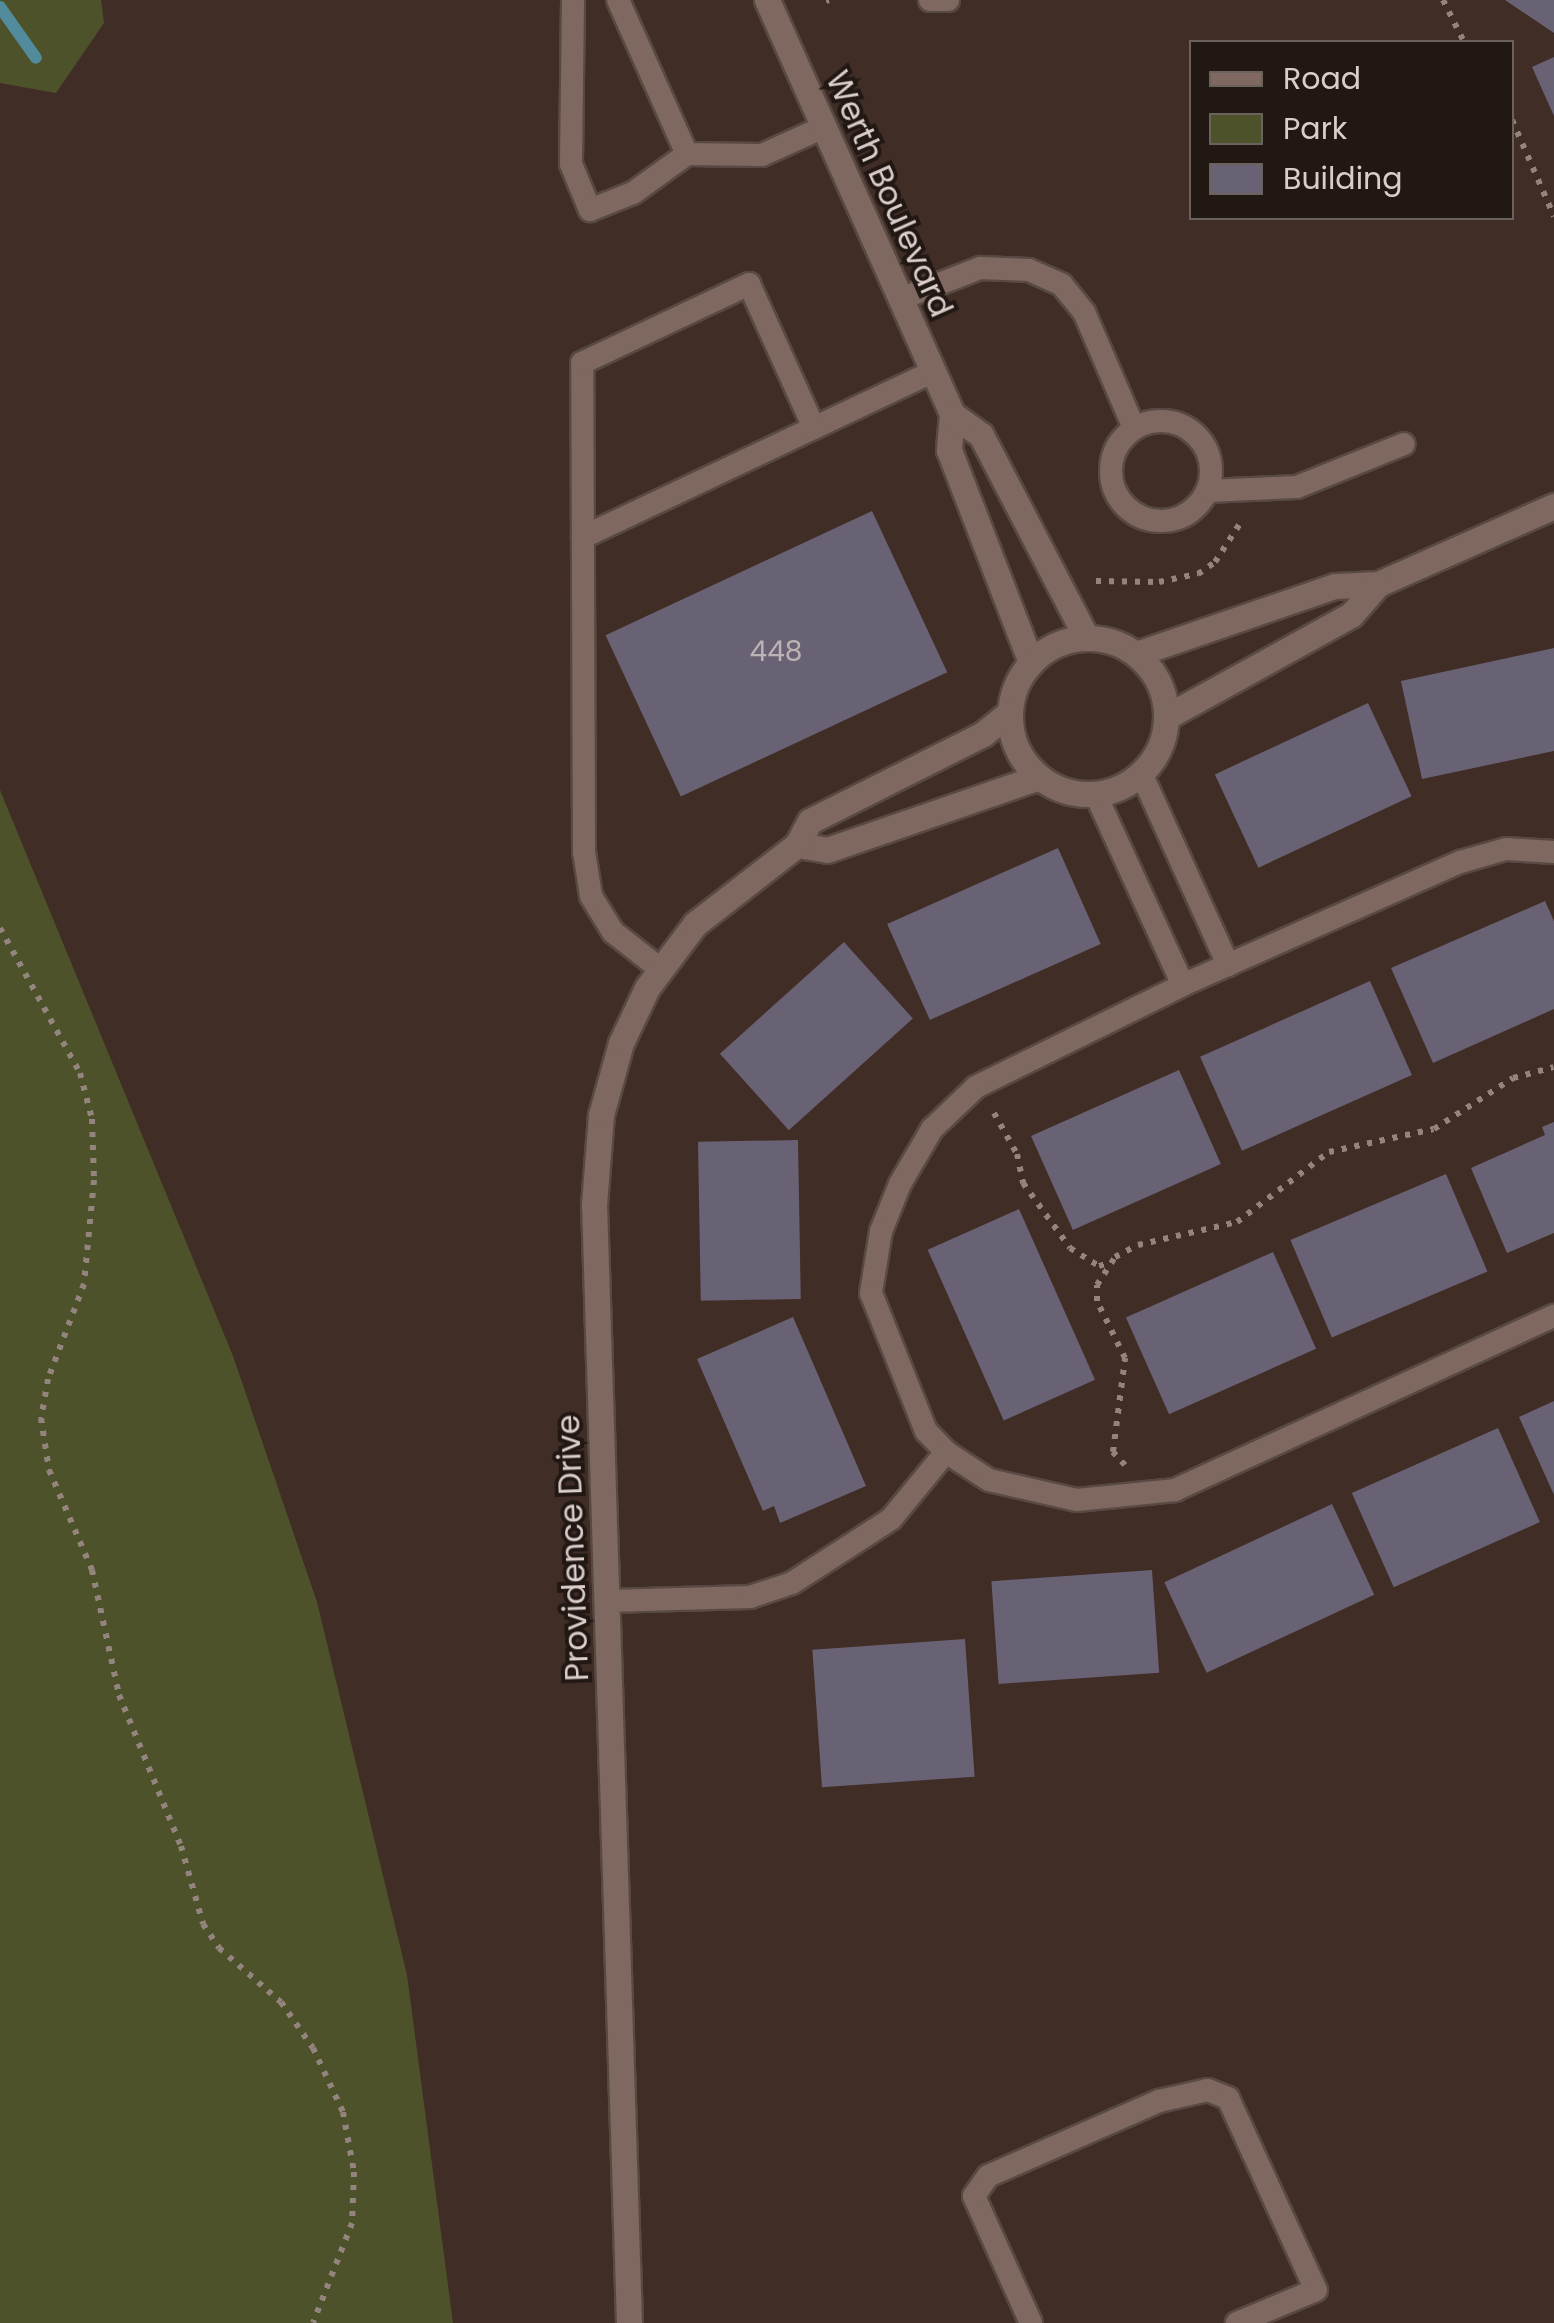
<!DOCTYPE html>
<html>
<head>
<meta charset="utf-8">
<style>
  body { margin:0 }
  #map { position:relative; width:1554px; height:2323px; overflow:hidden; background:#402d26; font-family:Poppins,sans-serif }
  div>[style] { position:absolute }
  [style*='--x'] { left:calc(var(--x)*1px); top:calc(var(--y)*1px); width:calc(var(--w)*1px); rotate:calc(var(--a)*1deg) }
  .green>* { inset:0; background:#4e522a }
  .stream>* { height:12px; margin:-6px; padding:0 6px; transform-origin:6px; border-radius:6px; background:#528c9c }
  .building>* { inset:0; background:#696174; transform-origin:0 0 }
  .path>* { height:6px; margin-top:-3px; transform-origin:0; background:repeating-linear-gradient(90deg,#93847e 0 5px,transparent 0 13px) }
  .roads { filter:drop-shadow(2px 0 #594943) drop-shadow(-2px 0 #594943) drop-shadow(0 2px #594943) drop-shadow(0 -2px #594943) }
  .service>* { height:22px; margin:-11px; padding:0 11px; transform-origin:11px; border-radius:11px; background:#7e6860 }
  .service>.ring { margin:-11px; padding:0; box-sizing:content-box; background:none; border:22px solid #7e6860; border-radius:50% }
  .tertiary>* { height:25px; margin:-12.5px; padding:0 12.5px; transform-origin:12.5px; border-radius:12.5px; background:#7e6860 }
  .tertiary>.ring { margin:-12.5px; padding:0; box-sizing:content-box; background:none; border:25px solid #7e6860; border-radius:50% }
  span { translate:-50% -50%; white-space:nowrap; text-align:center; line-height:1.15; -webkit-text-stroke:8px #211814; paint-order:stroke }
  .number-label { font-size:28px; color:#beb3b4 }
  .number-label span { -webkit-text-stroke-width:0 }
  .street-label { font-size:32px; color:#dbceca }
  .legend { position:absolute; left:1189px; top:40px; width:325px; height:180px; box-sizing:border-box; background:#211814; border:2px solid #6b615d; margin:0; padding:12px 18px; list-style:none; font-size:30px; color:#dbceca }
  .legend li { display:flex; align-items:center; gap:20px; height:50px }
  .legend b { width:50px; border:2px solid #6b615d }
</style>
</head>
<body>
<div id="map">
  <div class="green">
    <div style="clip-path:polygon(0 0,101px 0,104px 23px,56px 93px,0 83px)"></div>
    <div style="clip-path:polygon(0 790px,233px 1356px,317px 1602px,407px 1975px,453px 2323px,0 2323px)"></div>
  </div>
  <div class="stream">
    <div style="--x:0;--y:7;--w:62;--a:54.8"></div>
  </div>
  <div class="building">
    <div style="clip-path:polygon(1505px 0,1554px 0,1554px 33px)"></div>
    <div style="clip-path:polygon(1554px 57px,1554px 116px,1532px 67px)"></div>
    <div style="left:872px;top:511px;width:178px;height:294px;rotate:65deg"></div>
    <div style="clip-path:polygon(1554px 648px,1554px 751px,1422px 779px,1401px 681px)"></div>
    <div style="left:1368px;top:703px;width:103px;height:169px;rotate:65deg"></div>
    <div style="left:1058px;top:848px;width:105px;height:187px;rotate:66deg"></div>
    <div style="clip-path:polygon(1545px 901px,1554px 921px,1554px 1009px,1433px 1063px,1391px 968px)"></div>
    <div style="left:844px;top:942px;width:103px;height:167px;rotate:48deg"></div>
    <div style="left:1370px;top:981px;width:103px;height:186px;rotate:66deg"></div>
    <div style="left:1179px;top:1070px;width:103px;height:162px;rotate:66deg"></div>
    <div style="clip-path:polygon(1554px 1122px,1554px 1233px,1507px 1253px,1471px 1168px,1545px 1135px,1542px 1127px)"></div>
    <div style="left:798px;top:1140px;width:159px;height:100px;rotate:89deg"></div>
    <div style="left:1446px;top:1174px;width:106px;height:169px;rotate:67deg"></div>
    <div style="left:1019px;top:1209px;width:187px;height:100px;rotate:66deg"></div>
    <div style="left:1273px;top:1252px;width:106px;height:161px;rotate:66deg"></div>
    <div style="clip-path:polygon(793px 1317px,866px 1486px,780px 1523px,774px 1506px,763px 1511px,697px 1359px)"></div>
    <div style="clip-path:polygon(1554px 1401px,1554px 1495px,1519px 1417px)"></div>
    <div style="left:1498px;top:1428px;width:103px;height:160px;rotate:66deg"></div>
    <div style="left:1332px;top:1504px;width:100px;height:185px;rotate:65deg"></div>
    <div style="left:1152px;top:1570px;width:103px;height:161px;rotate:86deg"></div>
    <div style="left:965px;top:1639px;width:138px;height:153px;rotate:86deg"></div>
  </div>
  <div class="path">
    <div style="--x:1443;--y:0;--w:47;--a:63.4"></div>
    <div style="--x:826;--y:1;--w:3;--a:-18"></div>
    <div style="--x:1512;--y:120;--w:105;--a:66.4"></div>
    <div style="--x:1096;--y:581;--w:63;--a:0.9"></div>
    <div style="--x:1159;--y:582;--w:40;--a:-12"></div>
    <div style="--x:1198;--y:574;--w:21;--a:-35"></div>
    <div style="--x:1215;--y:562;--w:48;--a:-57"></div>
    <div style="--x:0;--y:928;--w:166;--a:61.1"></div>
    <div style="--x:80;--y:1073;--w:48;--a:75.4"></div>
    <div style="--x:92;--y:1119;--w:61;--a:88.1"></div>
    <div style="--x:94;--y:1180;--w:104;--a:95.5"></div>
    <div style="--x:84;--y:1284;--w:102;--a:110.8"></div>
    <div style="--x:48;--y:1379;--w:40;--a:100"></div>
    <div style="--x:41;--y:1418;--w:53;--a:81.3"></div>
    <div style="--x:49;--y:1470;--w:109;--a:66.7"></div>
    <div style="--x:92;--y:1570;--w:128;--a:77.8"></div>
    <div style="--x:119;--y:1695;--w:163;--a:67.7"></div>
    <div style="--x:181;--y:1846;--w:81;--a:74.2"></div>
    <div style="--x:203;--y:1924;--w:29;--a:56"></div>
    <div style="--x:219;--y:1948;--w:82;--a:41.1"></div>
    <div style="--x:281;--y:2002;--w:56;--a:55.2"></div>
    <div style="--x:313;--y:2048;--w:71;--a:64.9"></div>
    <div style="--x:343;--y:2112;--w:61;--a:79.6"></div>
    <div style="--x:354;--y:2172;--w:51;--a:92.2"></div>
    <div style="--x:352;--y:2223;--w:107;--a:111.3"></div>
    <div style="--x:994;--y:1113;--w:47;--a:60.7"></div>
    <div style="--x:1017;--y:1154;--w:30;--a:78"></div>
    <div style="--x:1023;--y:1183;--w:80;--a:54.1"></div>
    <div style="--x:1070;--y:1248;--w:34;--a:32"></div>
    <div style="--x:1099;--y:1266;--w:10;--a:-17"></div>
    <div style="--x:1125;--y:1465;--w:18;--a:-133"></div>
    <div style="--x:1113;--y:1452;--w:95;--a:-82.7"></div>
    <div style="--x:1125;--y:1358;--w:64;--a:-116.2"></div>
    <div style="--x:1097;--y:1301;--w:16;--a:-90"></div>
    <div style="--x:1097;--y:1285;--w:33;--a:-57"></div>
    <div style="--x:1115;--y:1257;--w:26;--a:-28"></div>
    <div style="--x:1138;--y:1245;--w:102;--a:-13.1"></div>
    <div style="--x:1237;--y:1222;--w:116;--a:-37.3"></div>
    <div style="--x:1329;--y:1152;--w:107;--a:-12.4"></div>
    <div style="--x:1434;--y:1129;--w:94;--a:-32.8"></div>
    <div style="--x:1513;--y:1078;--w:42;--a:-15"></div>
  </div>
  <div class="roads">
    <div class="service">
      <div style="--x:573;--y:0;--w:164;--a:90.7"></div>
      <div style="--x:571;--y:164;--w:50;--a:67.6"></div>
      <div style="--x:590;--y:210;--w:46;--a:-21.6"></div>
      <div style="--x:633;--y:193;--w:67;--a:-35.8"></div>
      <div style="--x:618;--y:0;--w:169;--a:65.9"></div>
      <div style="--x:687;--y:154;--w:75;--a:0.8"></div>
      <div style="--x:762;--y:155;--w:68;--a:-24.3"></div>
      <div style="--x:930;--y:0;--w:18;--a:0"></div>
      <div style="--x:900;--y:299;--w:86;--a:-21.2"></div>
      <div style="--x:980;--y:268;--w:49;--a:2.3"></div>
      <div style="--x:1029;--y:270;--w:36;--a:24"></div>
      <div style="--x:1062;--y:285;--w:35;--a:51"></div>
      <div style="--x:1084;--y:312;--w:126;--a:66.7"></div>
      <div class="ring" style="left:1111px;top:421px;width:78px;height:78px"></div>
      <div style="--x:1207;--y:491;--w:90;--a:-2.5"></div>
      <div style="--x:1297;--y:487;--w:115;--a:-21.9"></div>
      <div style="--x:583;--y:537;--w:386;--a:-25.3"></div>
      <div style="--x:1141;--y:773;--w:211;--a:65.6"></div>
      <div style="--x:1095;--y:793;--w:211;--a:65.4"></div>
      <div style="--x:1554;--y:852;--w:48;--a:-176.4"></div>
      <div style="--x:1506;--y:849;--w:48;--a:164.2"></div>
      <div style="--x:1460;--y:862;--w:303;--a:156.1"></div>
      <div style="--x:1183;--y:985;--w:231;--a:153.8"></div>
      <div style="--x:976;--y:1087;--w:61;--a:136.3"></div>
      <div style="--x:932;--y:1129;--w:64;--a:120.2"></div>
      <div style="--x:900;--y:1184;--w:51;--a:112"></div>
      <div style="--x:881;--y:1231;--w:63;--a:99.2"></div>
      <div style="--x:871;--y:1293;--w:149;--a:68.3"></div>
      <div style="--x:926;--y:1431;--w:29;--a:46"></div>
      <div style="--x:946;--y:1452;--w:51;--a:33.1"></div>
      <div style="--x:989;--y:1480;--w:90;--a:12.8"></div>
      <div style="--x:1077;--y:1500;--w:99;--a:-5.8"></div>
      <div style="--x:1175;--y:1490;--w:417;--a:-24.7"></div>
      <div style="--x:659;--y:968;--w:58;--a:-142"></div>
      <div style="--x:613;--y:932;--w:42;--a:-121.4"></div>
      <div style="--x:591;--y:896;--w:45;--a:-99"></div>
      <div style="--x:584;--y:852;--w:489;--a:-90.2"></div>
      <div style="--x:582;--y:363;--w:185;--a:-25.3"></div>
      <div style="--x:749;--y:284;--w:158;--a:65.7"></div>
      <div style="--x:608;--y:1601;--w:142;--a:-1.6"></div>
      <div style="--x:750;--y:1597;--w:44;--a:-18.4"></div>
      <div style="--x:792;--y:1583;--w:118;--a:-32.9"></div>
      <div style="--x:891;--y:1519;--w:87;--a:-50.6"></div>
      <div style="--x:1031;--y:2323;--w:139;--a:-114.2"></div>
      <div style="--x:974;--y:2196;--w:24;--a:-55"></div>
      <div style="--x:988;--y:2176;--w:187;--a:-23.7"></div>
      <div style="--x:1159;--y:2101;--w:50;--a:-12.7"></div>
      <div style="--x:1208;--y:2090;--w:22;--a:22"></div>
      <div style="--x:1228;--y:2098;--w:211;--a:65.4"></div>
      <div style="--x:1316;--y:2290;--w:86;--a:157.3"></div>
    </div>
    <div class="tertiary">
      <div style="--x:767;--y:0;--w:453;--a:65.9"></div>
      <div style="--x:952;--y:414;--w:36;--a:95"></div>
      <div style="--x:949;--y:450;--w:227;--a:68.9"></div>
      <div style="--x:952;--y:414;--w:36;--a:36"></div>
      <div style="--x:981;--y:435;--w:228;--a:62.5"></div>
      <div class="ring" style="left:1010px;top:638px;width:131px;height:131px"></div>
      <div style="--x:1136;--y:654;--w:210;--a:-18.9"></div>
      <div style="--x:1335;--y:586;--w:43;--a:-2.7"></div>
      <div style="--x:1378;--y:584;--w:193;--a:-23.9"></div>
      <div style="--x:1166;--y:717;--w:211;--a:-28.9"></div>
      <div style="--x:1351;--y:615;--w:41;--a:-48.9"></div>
      <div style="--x:797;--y:845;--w:30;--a:9"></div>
      <div style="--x:827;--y:850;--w:224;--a:-19"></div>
      <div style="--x:629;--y:2323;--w:1119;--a:-91.79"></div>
      <div style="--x:594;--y:1205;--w:90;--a:-85.6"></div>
      <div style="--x:601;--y:1115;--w:75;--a:-74.5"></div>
      <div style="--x:621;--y:1043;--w:61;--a:-64.7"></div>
      <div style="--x:647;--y:988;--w:80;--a:-53.1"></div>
      <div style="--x:695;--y:924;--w:129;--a:-37.8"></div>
      <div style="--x:797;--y:845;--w:27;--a:-62"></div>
      <div style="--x:810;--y:821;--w:194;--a:-26.7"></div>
      <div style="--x:983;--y:734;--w:33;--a:-39"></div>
    </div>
  </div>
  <div class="number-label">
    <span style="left:776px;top:652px">448</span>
  </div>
  <div class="street-label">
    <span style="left:889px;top:194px;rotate:66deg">Werth Boulevard</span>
    <span style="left:573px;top:1548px;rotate:-92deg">Providence Drive</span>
  </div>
  <ul class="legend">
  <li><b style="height:12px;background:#7e6860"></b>Road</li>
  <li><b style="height:28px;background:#4e522a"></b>Park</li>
  <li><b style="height:28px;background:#696174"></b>Building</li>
  </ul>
</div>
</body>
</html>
